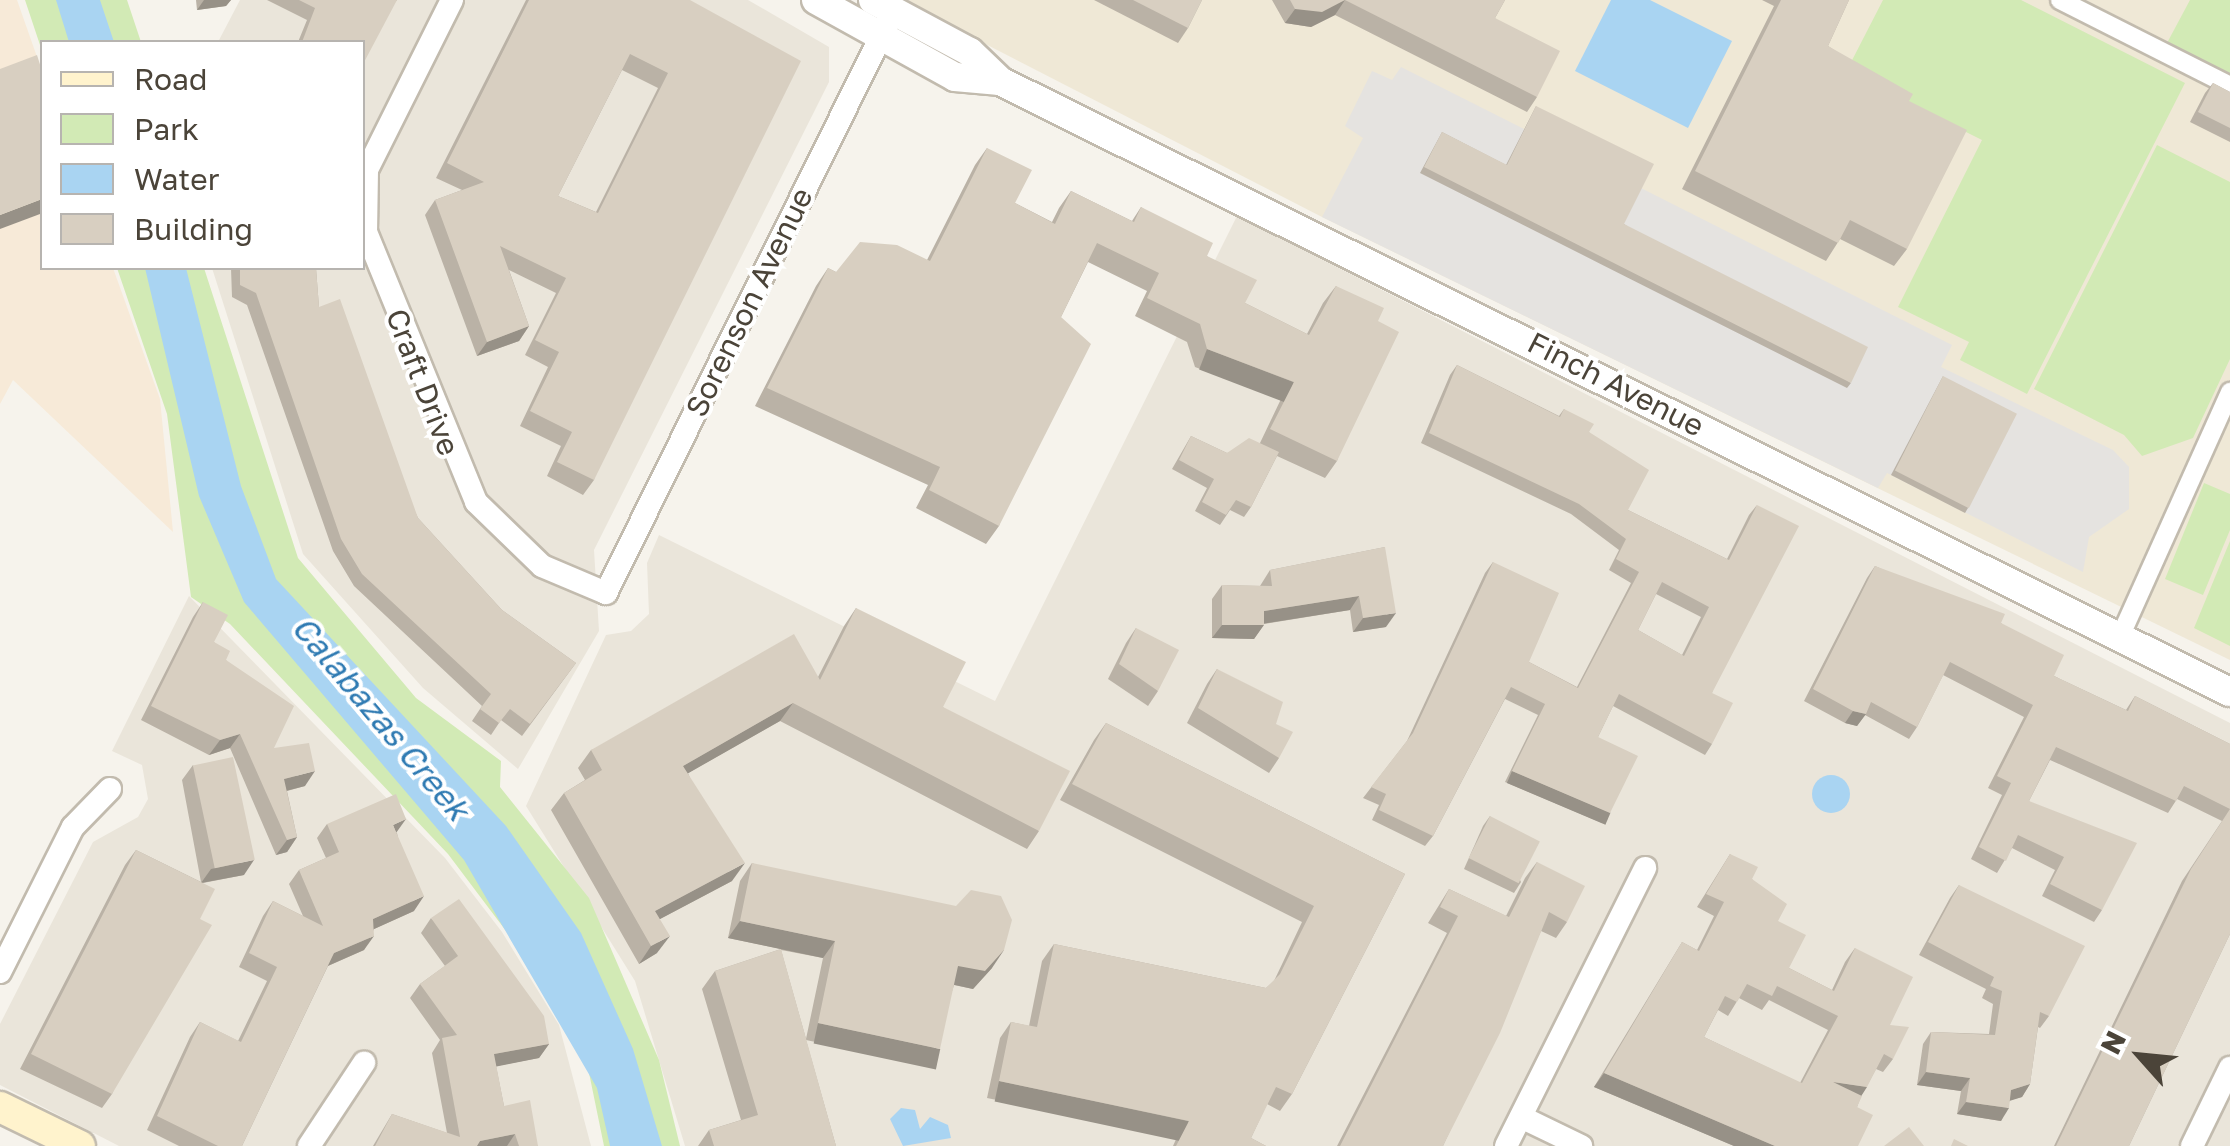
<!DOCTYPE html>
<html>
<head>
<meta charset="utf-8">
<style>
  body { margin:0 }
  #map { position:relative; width:2230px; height:1146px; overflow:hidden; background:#f6f3ec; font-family:"Golos Text",sans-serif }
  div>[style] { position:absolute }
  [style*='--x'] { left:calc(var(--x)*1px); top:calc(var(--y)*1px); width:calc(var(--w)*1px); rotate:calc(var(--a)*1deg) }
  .residential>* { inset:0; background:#eae5da }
  .commercial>* { inset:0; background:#f7ead8 }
  .education>* { inset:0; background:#efe8d6 }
  .green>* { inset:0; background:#d2eab5 }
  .parking>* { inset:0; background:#e5e3e0 }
  .water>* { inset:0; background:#a9d4f2 }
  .round { border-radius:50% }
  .roads { filter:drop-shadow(2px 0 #c2bbae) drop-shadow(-2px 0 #c2bbae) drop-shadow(0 2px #c2bbae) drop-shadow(0 -2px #c2bbae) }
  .pedestrian>* { height:18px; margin:-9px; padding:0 9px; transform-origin:9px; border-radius:9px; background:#fff }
  .minor>* { height:22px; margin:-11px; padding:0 11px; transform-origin:11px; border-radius:11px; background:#fff }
  .tertiary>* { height:28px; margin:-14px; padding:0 14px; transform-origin:14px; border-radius:14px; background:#fff }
  .secondary>* { height:30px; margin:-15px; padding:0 15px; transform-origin:15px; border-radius:15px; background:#fff3cd }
  .wall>* { inset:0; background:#bab2a6 }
  .shaded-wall>* { inset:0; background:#979187; transform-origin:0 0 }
  .building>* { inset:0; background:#d8cfc1; transform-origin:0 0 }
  span { translate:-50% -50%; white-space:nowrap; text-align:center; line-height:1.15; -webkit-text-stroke:8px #fff; paint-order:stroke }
  .street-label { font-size:30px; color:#4b4439 }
  .water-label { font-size:32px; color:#2e7ab2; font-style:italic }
  .legend { position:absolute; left:40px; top:40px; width:325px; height:230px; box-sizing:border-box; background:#fff; border:2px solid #b7b4b0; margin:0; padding:12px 18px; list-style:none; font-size:30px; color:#4b4439 }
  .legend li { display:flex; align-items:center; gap:20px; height:50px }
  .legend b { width:50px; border:2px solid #b7b4b0 }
  .north { position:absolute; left:2090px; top:1006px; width:100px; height:100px; -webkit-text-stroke:8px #fff; paint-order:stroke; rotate:297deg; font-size:28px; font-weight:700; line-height:40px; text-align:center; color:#4b4439 }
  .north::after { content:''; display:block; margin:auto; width:35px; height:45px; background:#4b4439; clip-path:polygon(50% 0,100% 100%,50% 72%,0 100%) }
</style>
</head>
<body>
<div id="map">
  <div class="residential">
    <div style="clip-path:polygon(240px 0,748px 0,829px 47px,829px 82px,594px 550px,599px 631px,518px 769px,423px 688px,303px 554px,212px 268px,362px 268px,362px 42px,218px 42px)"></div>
    <div style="clip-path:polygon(1237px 216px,2230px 723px,2230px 1146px,685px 1146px,635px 981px,526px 806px,606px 635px,631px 631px,649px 614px,647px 563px,659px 535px,995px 701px)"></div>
    <div style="clip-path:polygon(189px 596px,445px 858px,502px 932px,559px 1025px,591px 1146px,119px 1146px,0 1085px,0 1024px,93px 842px,138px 817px,148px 799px,142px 765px,112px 751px)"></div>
  </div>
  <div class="commercial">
    <div style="clip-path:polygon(0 0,17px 0,42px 71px,42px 268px,113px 268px,160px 399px,173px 532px,13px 380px,0 404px)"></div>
  </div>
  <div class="education">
    <div style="clip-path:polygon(900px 0,2230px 0,2230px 660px,1322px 217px)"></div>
  </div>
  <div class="green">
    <div style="clip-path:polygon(25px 0,127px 0,141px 42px,42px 42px,42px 51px)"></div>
    <div style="clip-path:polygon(1883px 0,2021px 0,2185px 83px,2027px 394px,1960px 360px,1969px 342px,1898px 307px,1982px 140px,1846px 72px)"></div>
    <div style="clip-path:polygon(2190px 0,2230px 0,2230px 75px,2167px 43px)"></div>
    <div style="clip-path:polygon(2157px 145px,2230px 182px,2230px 359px,2193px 438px,2142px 456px,2124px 435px,2034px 389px)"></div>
    <div style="clip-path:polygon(117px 268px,204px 268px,298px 558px,416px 698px,501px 761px,500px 787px,589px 898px,659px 1060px,680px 1146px,604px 1146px,580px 1029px,448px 854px,230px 624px,191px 597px,167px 414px)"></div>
    <div style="clip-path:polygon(2204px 483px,2230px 494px,2230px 530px,2203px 595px,2165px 579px)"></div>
    <div style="clip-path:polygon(2230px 541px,2230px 646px,2194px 628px)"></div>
  </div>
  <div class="parking">
    <div style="clip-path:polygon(1401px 67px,1952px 345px,1941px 367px,2113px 450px,2129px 467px,2129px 509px,2089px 537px,2083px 572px,1887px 473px,1878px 488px,1322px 217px,1363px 138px,1345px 126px,1372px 71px,1392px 80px)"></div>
  </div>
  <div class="water">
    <div style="clip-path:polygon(56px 0,100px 0,114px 42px,69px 42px)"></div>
    <div style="clip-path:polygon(1611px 0,1650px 0,1732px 41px,1688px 128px,1575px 71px)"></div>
    <div style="clip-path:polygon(145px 268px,186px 268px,241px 486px,276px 579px,506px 826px,581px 933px,633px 1049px,662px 1146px,610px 1146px,597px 1088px,464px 860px,244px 602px,199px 496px)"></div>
    <div class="round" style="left:1812px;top:775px;width:38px;height:38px"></div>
    <div style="clip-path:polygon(901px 1108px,915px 1110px,920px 1129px,930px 1117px,948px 1125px,951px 1138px,903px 1146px,890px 1119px)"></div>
  </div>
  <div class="roads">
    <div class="pedestrian">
      <div style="--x:2060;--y:0;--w:191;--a:26.8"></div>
      <div style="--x:2120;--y:637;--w:269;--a:-65.8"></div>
    </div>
    <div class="minor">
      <div style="--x:452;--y:0;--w:190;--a:116.6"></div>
      <div style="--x:367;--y:170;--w:62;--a:90.9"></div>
      <div style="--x:366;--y:232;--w:292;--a:67.8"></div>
      <div style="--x:476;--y:502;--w:92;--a:44.1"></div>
      <div style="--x:542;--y:566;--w:69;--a:22.9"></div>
      <div style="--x:606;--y:593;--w:635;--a:-63.72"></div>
      <div style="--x:0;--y:972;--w:162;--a:-63.3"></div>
      <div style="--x:73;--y:827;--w:53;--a:-45.8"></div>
      <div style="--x:1521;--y:1117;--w:67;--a:25.8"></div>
      <div style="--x:309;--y:1146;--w:100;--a:-56.5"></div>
      <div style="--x:1506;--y:1146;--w:311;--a:-63.4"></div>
      <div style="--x:2192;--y:1146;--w:87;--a:-64"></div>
    </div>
    <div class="tertiary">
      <div style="--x:816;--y:0;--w:159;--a:29"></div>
      <div style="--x:955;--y:77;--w:45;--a:5.1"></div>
      <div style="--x:873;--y:0;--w:110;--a:28.2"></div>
      <div style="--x:970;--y:52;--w:42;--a:44"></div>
      <div style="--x:1000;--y:81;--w:1373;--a:26.42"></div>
    </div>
    <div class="secondary">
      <div style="--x:0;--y:1107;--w:89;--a:26"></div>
    </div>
  </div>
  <div class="wall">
    <div style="clip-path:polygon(196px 0,231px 0,226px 6px,197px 10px)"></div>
    <div style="clip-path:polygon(267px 0,397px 0,362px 42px,298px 42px,307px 20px)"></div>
    <div style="clip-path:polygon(evenodd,526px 0,690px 0,594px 480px,583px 495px,547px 476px,561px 446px,520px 426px,548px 367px,525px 355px,556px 293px,509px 270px,529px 326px,519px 341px,477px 356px,425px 215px,435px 200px,462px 190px,436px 178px,526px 0,622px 70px,658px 88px,596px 212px,558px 196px,622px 70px)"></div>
    <div style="clip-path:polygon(1094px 0,1202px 0,1188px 28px,1178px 43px)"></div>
    <div style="clip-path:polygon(1272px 0,1505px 0,1495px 18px,1537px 97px,1527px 112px,1335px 15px,1311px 27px,1285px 23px)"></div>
    <div style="clip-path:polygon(1762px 0,1849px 0,1828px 46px,1909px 101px,1907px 249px,1894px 266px,1840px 239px,1826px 261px,1682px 189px,1774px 6px)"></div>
    <div style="clip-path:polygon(2213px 83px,2230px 92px,2230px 142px,2190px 122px,2205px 93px)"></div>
    <div style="clip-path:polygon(1536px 106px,1624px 224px,1851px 383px,1847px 388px,1420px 173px,1442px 132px,1506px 165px)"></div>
    <div style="clip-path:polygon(987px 148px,1015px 203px,1052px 222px,1059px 208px,1071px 191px,1132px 221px,1141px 207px,1207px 256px,1245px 303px,1307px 334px,1323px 303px,1336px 286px,1378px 321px,1337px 461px,1325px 478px,1277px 456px,1251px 507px,1244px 517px,1230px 510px,1220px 525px,1195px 511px,1207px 488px,1172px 469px,1191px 436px,1227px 453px,1260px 443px,1281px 399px,1195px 367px,1187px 342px,1135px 316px,1147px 291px,1088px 262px,1061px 317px,999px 526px,986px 544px,916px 508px,928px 485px,755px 406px,816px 286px,828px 268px,836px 272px,927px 260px,975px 165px)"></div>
    <div style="clip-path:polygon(231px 268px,316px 268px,319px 307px,418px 518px,502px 610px,576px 663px,522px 736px,501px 720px,491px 735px,472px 721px,482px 706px,354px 586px,333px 551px,247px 305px,232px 297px)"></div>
    <div style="clip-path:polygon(evenodd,1457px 365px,1559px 416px,1564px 409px,1589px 432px,1628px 510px,1727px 559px,1749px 515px,1757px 505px,1712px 693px,1712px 744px,1705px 755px,1613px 706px,1598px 737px,1610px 813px,1602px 823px,1505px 782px,1538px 715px,1505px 699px,1433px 836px,1425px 846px,1372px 820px,1379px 805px,1363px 798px,1407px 741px,1485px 573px,1493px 562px,1529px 662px,1577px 687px,1631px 583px,1609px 570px,1619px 550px,1571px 514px,1421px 443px,1450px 375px,1457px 365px,1656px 594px,1701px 617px,1682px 655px,1638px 630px,1656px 594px)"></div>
    <div style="clip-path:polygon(1943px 376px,1968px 508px,1965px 513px,1891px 475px)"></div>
    <div style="clip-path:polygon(1385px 547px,1386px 627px,1353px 632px,1350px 610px,1264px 624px,1254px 639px,1212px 638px,1212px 599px,1222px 585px,1260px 586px,1270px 570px)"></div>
    <div style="clip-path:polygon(1875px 566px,2001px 623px,2054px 676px,2126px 710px,2135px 696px,2230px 744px,2230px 934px,2129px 1146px,2054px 1146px,2182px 881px,2222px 821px,2177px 799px,2168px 813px,2050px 760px,2029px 801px,2102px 910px,2094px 922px,2042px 896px,2055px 870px,2012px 848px,1997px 873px,1971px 859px,2002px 795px,1988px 788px,2024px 717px,1943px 675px,1917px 727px,1909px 739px,1865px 715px,1857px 726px,1845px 723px,1804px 701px,1867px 578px)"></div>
    <div style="clip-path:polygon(203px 602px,214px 642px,226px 660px,274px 748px,305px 786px,287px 791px,297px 837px,287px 852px,276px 855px,230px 748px,209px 755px,141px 720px,193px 617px)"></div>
    <div style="clip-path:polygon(856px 608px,943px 707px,1039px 831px,1027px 849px,780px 721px,688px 773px,732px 881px,660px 919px,657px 953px,639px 964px,551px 810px,564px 793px,585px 780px,578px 768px,591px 750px,818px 677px,844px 626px)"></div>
    <div style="clip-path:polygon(1136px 628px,1158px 691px,1148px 706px,1108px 679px,1126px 643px)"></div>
    <div style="clip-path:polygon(1217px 669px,1276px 724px,1279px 758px,1269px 773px,1187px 723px,1207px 684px)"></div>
    <div style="clip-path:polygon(1106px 723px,1405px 874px,1292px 1094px,1280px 1111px,1267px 1104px,1251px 1138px,1266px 1146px,1173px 1146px,1177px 1137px,987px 1098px,1000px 1038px,1011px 1022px,1029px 1026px,1042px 961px,1054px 944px,1266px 988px,1274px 981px,1302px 922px,1060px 800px,1094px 740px)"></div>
    <div style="clip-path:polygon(193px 765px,244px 875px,203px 883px,112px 1094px,102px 1108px,20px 1069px,125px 865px,136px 850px,201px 882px,182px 780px)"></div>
    <div style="clip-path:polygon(1490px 816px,1521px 882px,1514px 893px,1464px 869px,1483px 826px)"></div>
    <div style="clip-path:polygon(327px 824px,397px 833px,414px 911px,374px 929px,364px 950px,328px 966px,242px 1146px,179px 1146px,147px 1130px,190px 1037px,200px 1022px,238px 1041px,267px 981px,239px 967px,263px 916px,273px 901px,303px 916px,289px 884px,299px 870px,326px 858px,317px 838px)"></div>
    <div style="clip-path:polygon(evenodd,1730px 854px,1752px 879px,1778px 921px,1789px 968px,1832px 990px,1845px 962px,1855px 948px,1890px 1025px,1893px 1059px,1883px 1072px,1876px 1069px,1861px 1096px,1857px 1107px,1858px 1146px,1734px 1146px,1594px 1087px,1682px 942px,1697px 950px,1714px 916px,1697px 907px,1730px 854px,1739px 998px,1762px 1010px,1769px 1000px,1828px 1030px,1800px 1083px,1704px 1037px,1718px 1010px,1728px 1016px,1739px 998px)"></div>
    <div style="clip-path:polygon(1537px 862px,1567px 922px,1556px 938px,1541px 931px,1443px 1146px,1337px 1146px,1447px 933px,1428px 923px,1449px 889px,1506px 916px,1525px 878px)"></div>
    <div style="clip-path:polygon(evenodd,752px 863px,992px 968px,973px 989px,954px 985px,928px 1066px,806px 1040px,836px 1146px,698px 1146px,709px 1130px,741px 1120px,702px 989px,715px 971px,781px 949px,728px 938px,740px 881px,752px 863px,781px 950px,823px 958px,806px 1039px,781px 950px)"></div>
    <div style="clip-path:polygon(1959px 885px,2049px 1016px,2040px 1028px,2038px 1027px,2030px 1084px,2022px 1097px,2010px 1100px,2001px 1121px,1957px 1114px,1961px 1091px,1917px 1085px,1923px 1044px,1931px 1032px,1989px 1034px,1993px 1004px,1982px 998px,1986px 989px,1919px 955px,1950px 898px)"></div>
    <div style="clip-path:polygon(431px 918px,549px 1044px,539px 1058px,496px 1066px,504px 1106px,538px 1146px,373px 1146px,392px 1114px,447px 1133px,432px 1053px,440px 1040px,410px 998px,420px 984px,445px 966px,421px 933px)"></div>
  </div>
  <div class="shaded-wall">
    <div style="clip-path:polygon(204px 0,231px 0,226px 6px,197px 10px)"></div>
    <div style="clip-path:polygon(1345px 0,1335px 15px,1311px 27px,1285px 23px,1295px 9px)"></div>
    <div style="clip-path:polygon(42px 199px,42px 211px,40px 214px,0 229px,0 215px)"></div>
    <div style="clip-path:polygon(529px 326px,519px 341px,477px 356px,487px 342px)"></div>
    <div style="left:1207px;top:349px;width:93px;height:22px;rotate:21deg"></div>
    <div style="clip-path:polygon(1359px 596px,1350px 610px,1255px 625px,1264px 625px,1254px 639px,1212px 638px,1222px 625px,1264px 611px)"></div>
    <div style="clip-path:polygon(1396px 613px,1386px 627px,1353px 632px,1363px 618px)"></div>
    <div style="clip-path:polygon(793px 703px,780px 721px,671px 783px,683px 766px)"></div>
    <div style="clip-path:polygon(1853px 711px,1866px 714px,1857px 726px,1845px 723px)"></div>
    <div style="clip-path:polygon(240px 734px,230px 748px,209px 755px,220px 740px)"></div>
    <div style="clip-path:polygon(315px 771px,305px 786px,274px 794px,284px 779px)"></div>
    <div style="left:1512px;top:771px;width:107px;height:13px;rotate:23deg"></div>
    <div style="clip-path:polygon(406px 819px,396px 833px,393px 825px)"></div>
    <div style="clip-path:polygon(297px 837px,287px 852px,276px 855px,287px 840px)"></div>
    <div style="clip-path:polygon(254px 860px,244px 875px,201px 883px,211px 869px)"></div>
    <div style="clip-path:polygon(745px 863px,732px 881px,643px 928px,655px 911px)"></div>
    <div style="clip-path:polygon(424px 896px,414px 911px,363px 934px,373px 919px)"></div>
    <div style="clip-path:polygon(740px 921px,835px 941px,823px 958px,728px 938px)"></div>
    <div style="clip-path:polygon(374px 936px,364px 950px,323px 968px,334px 953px)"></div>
    <div style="clip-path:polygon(670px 936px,657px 953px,639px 964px,651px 946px)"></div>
    <div style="clip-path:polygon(1004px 950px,992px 968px,973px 989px,946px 983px,958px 966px)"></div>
    <div style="left:818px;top:1023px;width:125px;height:21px;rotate:12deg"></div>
    <div style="clip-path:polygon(549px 1044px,539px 1058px,484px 1069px,494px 1054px)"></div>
    <div style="clip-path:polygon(1926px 1072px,1970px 1078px,1961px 1091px,1917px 1085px)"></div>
    <div style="clip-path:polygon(1604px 1073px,1775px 1146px,1734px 1146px,1594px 1087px)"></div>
    <div style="left:999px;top:1081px;width:194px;height:21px;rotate:12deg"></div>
    <div style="clip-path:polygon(1833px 1082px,1867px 1087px,1858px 1101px)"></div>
    <div style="clip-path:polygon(2030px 1084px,2022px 1097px,2003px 1103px,2011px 1090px)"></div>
    <div style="clip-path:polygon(1966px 1102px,2009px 1108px,2001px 1121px,1957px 1114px)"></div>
    <div style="clip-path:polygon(515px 1134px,507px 1146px,476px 1146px,480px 1141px)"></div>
  </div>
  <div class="building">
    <div style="clip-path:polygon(299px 0,397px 0,362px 66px,362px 42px,302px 42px,315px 8px)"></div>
    <div style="clip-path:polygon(evenodd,529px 0,690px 0,801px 61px,594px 480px,557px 462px,572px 432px,530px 411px,559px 352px,535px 340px,566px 278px,500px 246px,529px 326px,487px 342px,435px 200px,484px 182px,447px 163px,529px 0,630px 54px,668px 73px,598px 213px,558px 196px,630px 54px)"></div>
    <div style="clip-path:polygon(1133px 0,1202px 0,1188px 28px)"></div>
    <div style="clip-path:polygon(1290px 0,1345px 0,1322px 12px,1295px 9px)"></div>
    <div style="clip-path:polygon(1345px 0,1505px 0,1495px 18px,1560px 51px,1537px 97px)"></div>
    <div style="clip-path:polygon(1781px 0,1849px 0,1828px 46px,1913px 94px,1909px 101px,1967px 130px,1907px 249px,1850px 220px,1838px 243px,1695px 171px)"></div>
    <div style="clip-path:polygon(37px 55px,42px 71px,42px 199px,0 215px,0 69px)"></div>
    <div style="clip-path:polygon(2213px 83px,2230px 92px,2230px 128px,2198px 112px)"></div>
    <div style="clip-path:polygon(1536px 106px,1654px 164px,1624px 224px,1868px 347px,1851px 383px,1424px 167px,1442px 132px,1507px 165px)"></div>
    <div style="clip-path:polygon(987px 148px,1032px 170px,1015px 203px,1055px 224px,1071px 191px,1134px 222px,1141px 207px,1213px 243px,1207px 256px,1257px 280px,1245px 303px,1309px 335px,1336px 286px,1384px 308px,1378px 321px,1399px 332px,1337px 461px,1270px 429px,1294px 382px,1207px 349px,1200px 324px,1147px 298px,1159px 273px,1097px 243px,1061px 317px,1091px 344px,999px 526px,929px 490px,940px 467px,767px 388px,828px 268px,836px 272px,860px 242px,897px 245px,930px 261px)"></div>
    <div style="clip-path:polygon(240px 268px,316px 268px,319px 307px,340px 299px,418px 518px,502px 610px,576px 663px,530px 724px,510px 709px,499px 723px,480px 709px,491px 694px,362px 574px,341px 539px,256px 293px,240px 285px)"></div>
    <div style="clip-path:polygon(evenodd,1457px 365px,1560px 417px,1564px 409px,1594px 424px,1589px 432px,1649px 470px,1628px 510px,1729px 560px,1757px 505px,1799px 526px,1712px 693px,1733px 703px,1712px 744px,1619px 694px,1598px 737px,1638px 756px,1610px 813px,1512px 771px,1545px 704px,1511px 687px,1433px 836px,1379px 810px,1386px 794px,1371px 787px,1413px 733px,1493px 562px,1559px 593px,1529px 662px,1578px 688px,1639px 572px,1616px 559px,1626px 539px,1579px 504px,1429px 433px,1457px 365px,1662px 582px,1709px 607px,1684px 656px,1638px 630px,1662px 582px)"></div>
    <div style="left:1943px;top:376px;width:83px;height:106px;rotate:27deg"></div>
    <div style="clip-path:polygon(1191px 436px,1227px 453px,1249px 438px,1279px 452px,1251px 507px,1236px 500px,1226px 515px,1202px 502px,1214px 479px,1179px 460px)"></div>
    <div style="clip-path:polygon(1385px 547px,1396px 613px,1363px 618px,1359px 596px,1264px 611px,1264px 625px,1222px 625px,1222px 585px,1272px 586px,1270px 570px)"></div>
    <div style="clip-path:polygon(1875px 566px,2005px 614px,2001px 623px,2064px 655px,2054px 676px,2128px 711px,2135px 696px,2230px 744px,2230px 809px,2184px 786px,2176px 801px,2056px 747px,2029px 801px,2137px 843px,2102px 910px,2050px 884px,2064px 857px,2018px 835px,2006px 861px,1979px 847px,2011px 783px,1997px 776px,2033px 705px,1950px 662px,1917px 727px,1871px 702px,1866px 714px,1853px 711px,1813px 689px)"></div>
    <div style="clip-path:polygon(203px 602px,228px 615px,214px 642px,230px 651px,226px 660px,294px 706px,274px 748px,309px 743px,315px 771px,284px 779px,297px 837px,287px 840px,240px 734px,220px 740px,151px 706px)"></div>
    <div style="clip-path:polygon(856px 608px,966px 662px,943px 707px,1070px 771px,1039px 831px,793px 703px,683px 766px,745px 863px,655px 911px,670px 936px,651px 946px,564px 793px,602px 770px,591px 750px,794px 634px,820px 680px)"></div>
    <div style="clip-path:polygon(1136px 628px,1179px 650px,1158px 691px,1119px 664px)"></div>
    <div style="clip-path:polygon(1217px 669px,1283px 702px,1276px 724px,1293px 732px,1279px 758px,1198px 708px)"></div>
    <div style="clip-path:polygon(1106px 723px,1405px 874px,1292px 1094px,1276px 1087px,1251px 1138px,1266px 1146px,1176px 1146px,1189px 1121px,999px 1081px,1011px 1022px,1037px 1027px,1054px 944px,1266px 988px,1280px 974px,1314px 906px,1072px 784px)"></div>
    <div style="left:233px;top:757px;width:105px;height:41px;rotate:78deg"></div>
    <div style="clip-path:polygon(396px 794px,406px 819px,393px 825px,424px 896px,373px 919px,374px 936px,334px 953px,242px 1146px,218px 1146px,157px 1116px,200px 1022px,241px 1042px,277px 967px,249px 953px,273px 901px,323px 926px,299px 870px,339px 852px,327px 824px)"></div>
    <div style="clip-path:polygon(2230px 809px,2230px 934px,2129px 1146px,2056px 1146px,2191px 869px)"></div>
    <div style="left:1490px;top:816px;width:56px;height:47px;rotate:27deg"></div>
    <div style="clip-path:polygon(136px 850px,215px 889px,200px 919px,212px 925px,112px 1094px,31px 1054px)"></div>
    <div style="clip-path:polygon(evenodd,1730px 854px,1758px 867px,1752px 879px,1787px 904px,1778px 921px,1806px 935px,1789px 968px,1834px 991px,1855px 948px,1913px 977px,1890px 1025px,1909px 1027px,1893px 1059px,1884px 1054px,1867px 1087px,1833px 1082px,1862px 1096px,1857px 1107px,1873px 1115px,1858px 1146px,1775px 1146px,1604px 1073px,1682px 942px,1699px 951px,1724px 902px,1706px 894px,1730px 854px,1747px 984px,1772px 996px,1777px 986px,1838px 1016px,1802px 1083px,1704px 1037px,1725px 996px,1737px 1002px,1747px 984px)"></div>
    <div style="clip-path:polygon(1537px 862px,1585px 886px,1567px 922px,1549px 912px,1500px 1033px,1443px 1146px,1340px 1146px,1458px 916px,1440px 907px,1449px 889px,1509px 917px)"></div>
    <div style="clip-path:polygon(752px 863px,956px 906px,971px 890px,1001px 896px,1012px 920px,1004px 950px,985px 971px,958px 966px,940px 1049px,818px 1023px,835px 941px,740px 921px)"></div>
    <div style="clip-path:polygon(1959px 885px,2085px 946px,2049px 1016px,2040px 1012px,2030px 1084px,2011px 1090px,2009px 1108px,1966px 1102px,1970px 1078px,1926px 1072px,1931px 1032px,1995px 1035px,2002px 991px,1990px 986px,1994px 977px,1928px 942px)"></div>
    <div style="clip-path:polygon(459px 899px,544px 1016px,549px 1044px,494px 1054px,504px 1106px,530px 1100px,538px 1146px,519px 1146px,515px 1134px,480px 1141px,477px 1146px,375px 1146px,392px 1114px,460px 1137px,442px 1038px,457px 1035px,420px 984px,458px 956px,431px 918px)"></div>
    <div style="clip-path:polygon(781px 949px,836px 1146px,714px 1146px,709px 1130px,758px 1115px,715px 971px)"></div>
    <div style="clip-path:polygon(1909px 1127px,1924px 1146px,1884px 1146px)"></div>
    <div style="clip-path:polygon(1954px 1139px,1968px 1146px,1951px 1146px)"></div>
  </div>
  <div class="street-label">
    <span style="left:749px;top:302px;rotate:-64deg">Sorenson Avenue</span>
    <span style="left:423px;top:382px;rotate:69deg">Craft Drive</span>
    <span style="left:1616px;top:384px;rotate:27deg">Finch Avenue</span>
  </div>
  <div class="water-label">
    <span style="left:381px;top:718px;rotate:50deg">Calabazas Creek</span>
  </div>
  <ul class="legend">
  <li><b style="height:12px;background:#fff3cd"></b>Road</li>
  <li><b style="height:28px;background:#d2eab5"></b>Park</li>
  <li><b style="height:28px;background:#a9d4f2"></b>Water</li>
  <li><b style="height:28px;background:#d8cfc1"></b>Building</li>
  </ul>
  <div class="north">N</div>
</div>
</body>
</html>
